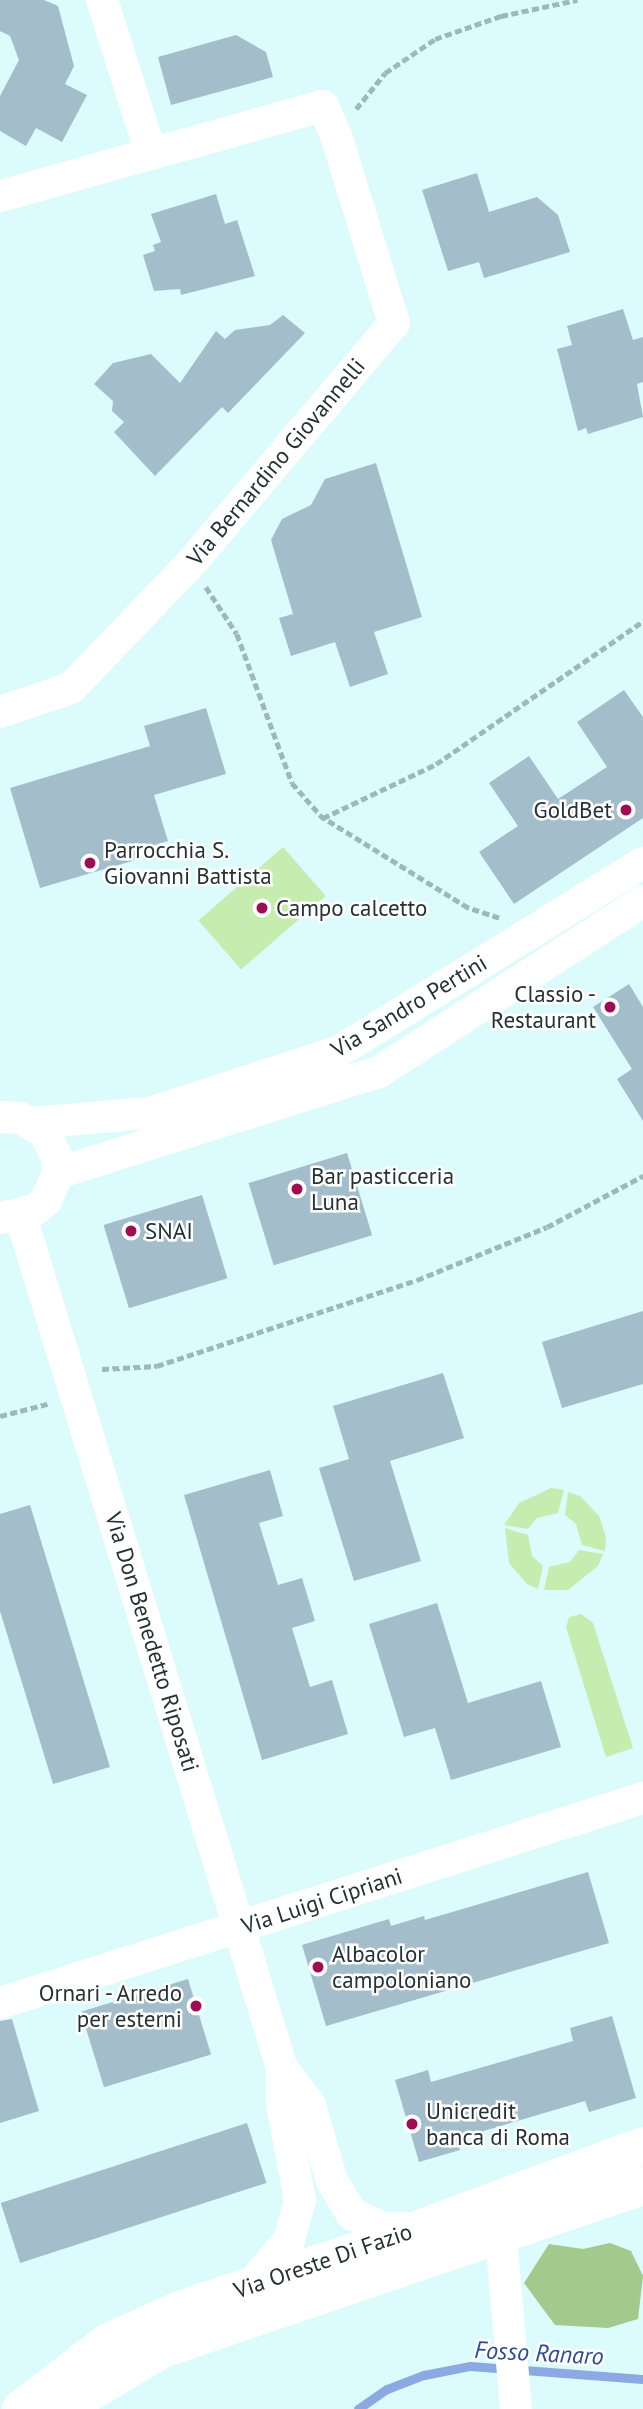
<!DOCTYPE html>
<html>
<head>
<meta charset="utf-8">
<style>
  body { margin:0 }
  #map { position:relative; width:643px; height:2409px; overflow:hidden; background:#dbfbfc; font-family:"PT Sans",sans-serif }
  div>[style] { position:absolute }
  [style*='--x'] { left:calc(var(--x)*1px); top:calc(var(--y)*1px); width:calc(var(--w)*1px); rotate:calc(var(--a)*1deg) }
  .green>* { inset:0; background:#c6ecb0; transform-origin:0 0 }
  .forest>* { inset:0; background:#a4c98d }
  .stream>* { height:9px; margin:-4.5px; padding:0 4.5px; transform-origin:4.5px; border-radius:4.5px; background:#8ca9e4 }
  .building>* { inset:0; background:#a4bdcb; transform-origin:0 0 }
  .path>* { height:4.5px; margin-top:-2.25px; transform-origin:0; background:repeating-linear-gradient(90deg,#9eb7b7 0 7px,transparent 0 10.5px) }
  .street>* { height:32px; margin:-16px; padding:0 16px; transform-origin:16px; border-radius:16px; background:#fff }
  .secondary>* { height:38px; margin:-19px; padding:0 19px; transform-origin:19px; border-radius:19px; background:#fff }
  .dots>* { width:19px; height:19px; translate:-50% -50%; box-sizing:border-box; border:4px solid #fff; border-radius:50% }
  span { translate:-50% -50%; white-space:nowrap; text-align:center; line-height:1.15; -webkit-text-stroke:5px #fff; paint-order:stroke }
  .street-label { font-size:23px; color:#263232 }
  .poi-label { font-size:23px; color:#263232 }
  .right { translate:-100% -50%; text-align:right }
  .left { translate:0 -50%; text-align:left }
  .water-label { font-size:24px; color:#2c4b92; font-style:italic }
</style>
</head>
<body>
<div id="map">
  <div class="green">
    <div style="left:283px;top:847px;width:65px;height:112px;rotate:49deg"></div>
    <div style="clip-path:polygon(551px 1488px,564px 1490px,558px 1513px,537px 1518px,528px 1529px,504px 1525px,519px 1503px)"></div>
    <div style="clip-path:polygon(568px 1492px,580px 1496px,599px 1516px,606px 1537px,605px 1551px,582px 1545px,576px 1524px,565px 1515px)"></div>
    <div style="clip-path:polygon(505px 1528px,528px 1535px,532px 1556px,543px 1566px,538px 1589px,527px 1584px,509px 1563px)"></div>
    <div style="clip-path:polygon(579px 1550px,603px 1554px,598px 1566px,568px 1590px,544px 1590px,549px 1567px,570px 1562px)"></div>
    <div style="clip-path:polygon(581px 1614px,593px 1623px,633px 1748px,606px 1757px,566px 1627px,569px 1617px)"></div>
  </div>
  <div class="forest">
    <div style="clip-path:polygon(610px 2243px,631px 2251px,643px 2276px,638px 2319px,608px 2328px,555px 2325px,524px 2283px,549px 2244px,583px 2249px)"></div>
  </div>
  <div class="stream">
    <div style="--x:358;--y:2409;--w:35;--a:-35"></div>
    <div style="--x:387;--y:2389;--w:40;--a:-21"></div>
    <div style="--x:424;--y:2375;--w:47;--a:-11.1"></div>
    <div style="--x:470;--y:2366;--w:173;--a:4.3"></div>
  </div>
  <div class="building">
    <div style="clip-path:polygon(0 0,44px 0,58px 6px,74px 66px,65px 84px,87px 95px,62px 142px,36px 128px,26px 146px,0 131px,0 96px,19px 60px,10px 36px,0 31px)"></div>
    <div style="clip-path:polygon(236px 35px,266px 52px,273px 77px,171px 105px,158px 57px)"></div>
    <div style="clip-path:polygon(477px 173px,489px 212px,537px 197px,558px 215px,570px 252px,484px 278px,479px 262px,448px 271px,422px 190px)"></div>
    <div style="clip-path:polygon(216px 194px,225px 224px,237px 220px,255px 276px,181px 295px,180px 289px,154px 291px,143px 255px,155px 251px,153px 245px,161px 242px,151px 214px)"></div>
    <div style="clip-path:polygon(623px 309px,633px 340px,643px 337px,643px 382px,637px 384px,643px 417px,588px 434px,586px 428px,578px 431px,557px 349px,572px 345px,567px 326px)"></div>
    <div style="clip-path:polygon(283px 315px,305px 333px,228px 413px,222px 407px,155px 476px,114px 432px,124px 422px,112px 411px,113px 401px,94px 384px,113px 363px,151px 354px,180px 383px,216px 331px,225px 339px,235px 330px,270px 325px)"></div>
    <div style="clip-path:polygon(376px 463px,422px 617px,374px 632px,388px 674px,350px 687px,335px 642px,291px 656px,279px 618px,293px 614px,271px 540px,282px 519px,311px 505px,325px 479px)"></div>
    <div style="clip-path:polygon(624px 690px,643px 717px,643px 818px,514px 904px,479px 852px,518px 826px,489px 783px,529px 756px,558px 799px,607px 767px,577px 722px)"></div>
    <div style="clip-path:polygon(206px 708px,226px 774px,154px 795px,168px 841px,137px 850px,139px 859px,40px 888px,10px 788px,150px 746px,144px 726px)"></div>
    <div style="clip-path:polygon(629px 984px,643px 1007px,643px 1121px,617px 1079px,632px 1069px,593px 1007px)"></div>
    <div style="left:347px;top:1153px;width:86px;height:103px;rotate:73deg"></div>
    <div style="left:202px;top:1195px;width:87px;height:103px;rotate:73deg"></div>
    <div style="clip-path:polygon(643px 1311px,643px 1384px,562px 1408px,542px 1342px)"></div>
    <div style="clip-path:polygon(443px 1373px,464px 1438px,390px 1461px,421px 1561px,354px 1581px,319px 1468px,349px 1459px,333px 1406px)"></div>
    <div style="clip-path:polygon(270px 1470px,283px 1516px,259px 1523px,278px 1585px,302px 1578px,315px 1621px,292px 1628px,310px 1687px,332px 1680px,348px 1734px,262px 1760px,184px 1495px)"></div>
    <div style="clip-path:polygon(30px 1505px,110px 1767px,53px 1784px,0 1611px,0 1514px)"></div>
    <div style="clip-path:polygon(437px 1603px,468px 1703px,541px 1681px,561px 1747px,451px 1780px,435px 1728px,404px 1737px,369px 1624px)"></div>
    <div style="clip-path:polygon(588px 1872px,609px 1943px,326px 2026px,302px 1945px,389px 1919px,391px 1926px,424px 1916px,425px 1920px)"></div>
    <div style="left:188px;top:1979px;width:79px;height:112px;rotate:73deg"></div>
    <div style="clip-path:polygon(612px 2016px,636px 2098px,589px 2112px,585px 2101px,457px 2139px,460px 2150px,419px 2162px,395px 2080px,428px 2070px,431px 2082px,573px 2041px,570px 2028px)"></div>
    <div style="clip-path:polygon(12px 2019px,39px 2111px,0 2123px,0 2021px)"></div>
    <div style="left:247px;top:2123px;width:63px;height:259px;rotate:72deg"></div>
  </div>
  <div class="path">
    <div style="--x:356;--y:109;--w:46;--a:-51.1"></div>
    <div style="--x:385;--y:73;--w:60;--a:-34.2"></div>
    <div style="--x:435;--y:39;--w:70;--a:-19.2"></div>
    <div style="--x:501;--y:16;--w:78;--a:-11.9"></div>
    <div style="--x:206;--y:587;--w:56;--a:56.6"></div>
    <div style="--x:237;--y:634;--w:159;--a:69.7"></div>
    <div style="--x:292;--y:783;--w:47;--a:48.5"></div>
    <div style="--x:499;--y:918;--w:33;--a:-162"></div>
    <div style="--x:468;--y:908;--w:171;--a:-148.2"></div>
    <div style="--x:323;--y:818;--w:125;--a:-25.5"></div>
    <div style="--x:436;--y:764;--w:252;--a:-34.6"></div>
    <div style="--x:102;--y:1369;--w:55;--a:-3.1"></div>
    <div style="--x:157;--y:1366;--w:274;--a:-18.3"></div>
    <div style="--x:417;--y:1280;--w:140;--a:-22.2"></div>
    <div style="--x:547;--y:1227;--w:109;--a:-28"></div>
    <div style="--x:0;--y:1416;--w:49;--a:-14.3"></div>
  </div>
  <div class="street">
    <div style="--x:102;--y:0;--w:162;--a:72.3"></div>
    <div style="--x:0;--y:196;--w:335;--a:-15.6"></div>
    <div style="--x:323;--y:106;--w:32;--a:66"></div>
    <div style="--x:336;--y:135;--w:197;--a:72.9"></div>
    <div style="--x:394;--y:323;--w:314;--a:130.2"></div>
    <div style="--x:191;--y:563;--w:173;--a:133.8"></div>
    <div style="--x:71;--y:688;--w:75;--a:161.3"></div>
    <div style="--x:0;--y:1117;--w:20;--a:3"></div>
    <div style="--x:20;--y:1118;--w:28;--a:30"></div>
    <div style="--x:44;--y:1132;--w:29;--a:63"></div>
    <div style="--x:57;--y:1158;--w:15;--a:86"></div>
    <div style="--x:58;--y:1173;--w:30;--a:113"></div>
    <div style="--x:46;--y:1201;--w:14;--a:141"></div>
    <div style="--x:35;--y:1210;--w:35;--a:167"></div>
    <div style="--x:32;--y:1123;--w:117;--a:-4.9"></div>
    <div style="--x:149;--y:1113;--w:199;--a:-17.9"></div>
    <div style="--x:338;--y:1052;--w:359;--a:-31.8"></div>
    <div style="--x:58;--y:1173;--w:337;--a:-17.5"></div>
    <div style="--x:379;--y:1072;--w:315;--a:-32.9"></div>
    <div style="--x:21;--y:1217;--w:890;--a:72.95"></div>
    <div style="--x:282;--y:2068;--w:36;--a:90"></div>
    <div style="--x:282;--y:2104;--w:98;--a:79.4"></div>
    <div style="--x:300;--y:2200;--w:41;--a:105.4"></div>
    <div style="--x:289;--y:2240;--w:60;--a:130.3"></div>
    <div style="--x:0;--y:2003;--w:675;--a:-17.68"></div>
    <div style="--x:282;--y:2068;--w:46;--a:52.9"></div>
    <div style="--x:310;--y:2105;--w:79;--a:73.9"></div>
    <div style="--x:332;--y:2181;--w:39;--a:59"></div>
    <div style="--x:352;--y:2214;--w:35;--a:24"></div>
    <div style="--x:384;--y:2228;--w:30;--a:0"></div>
    <div style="--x:501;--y:2237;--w:173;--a:85"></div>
  </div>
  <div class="secondary">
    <div style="--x:21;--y:2409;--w:108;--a:-37.5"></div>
    <div style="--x:107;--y:2343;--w:82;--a:-24.4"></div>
    <div style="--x:182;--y:2309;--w:218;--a:-18.4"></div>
    <div style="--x:389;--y:2240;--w:271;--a:-20.3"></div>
    <div style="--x:62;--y:2409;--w:117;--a:-31"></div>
    <div style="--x:162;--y:2349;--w:508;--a:-18.72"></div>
  </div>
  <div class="dots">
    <div style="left:626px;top:810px;background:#a00c51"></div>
    <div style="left:90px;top:863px;background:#a00c51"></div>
    <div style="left:262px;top:908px;background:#a00c51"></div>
    <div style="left:610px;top:1007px;background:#a00c51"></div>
    <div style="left:297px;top:1189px;background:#a00c51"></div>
    <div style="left:131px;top:1231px;background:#a00c51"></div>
    <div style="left:318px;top:1967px;background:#a00c51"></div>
    <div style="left:196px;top:2006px;background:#a00c51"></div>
    <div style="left:412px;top:2124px;background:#a00c51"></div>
  </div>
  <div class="street-label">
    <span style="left:276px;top:462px;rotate:-50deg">Via Bernardino Giovannelli</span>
    <span style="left:409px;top:1006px;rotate:-31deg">Via Sandro Pertini</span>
    <span style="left:152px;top:1642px;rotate:73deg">Via Don Benedetto Riposati</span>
    <span style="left:322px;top:1901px;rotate:-18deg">Via Luigi Cipriani</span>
    <span style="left:323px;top:2261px;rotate:-19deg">Via Oreste Di Fazio</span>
  </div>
  <div class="poi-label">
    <span class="right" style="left:612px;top:810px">GoldBet</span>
    <span class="left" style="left:104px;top:863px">Parrocchia S.<br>Giovanni Battista</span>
    <span class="left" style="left:276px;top:908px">Campo calcetto</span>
    <span class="right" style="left:596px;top:1007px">Classio -<br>Restaurant</span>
    <span class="left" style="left:311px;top:1189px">Bar pasticceria<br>Luna</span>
    <span class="left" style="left:145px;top:1231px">SNAI</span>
    <span class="left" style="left:332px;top:1967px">Albacolor<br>campoloniano</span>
    <span class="right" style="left:182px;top:2006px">Ornari - Arredo<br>per esterni</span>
    <span class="left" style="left:426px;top:2124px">Unicredit<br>banca di Roma</span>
  </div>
  <div class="water-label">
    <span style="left:539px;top:2353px;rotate:3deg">Fosso Ranaro</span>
  </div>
</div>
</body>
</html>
